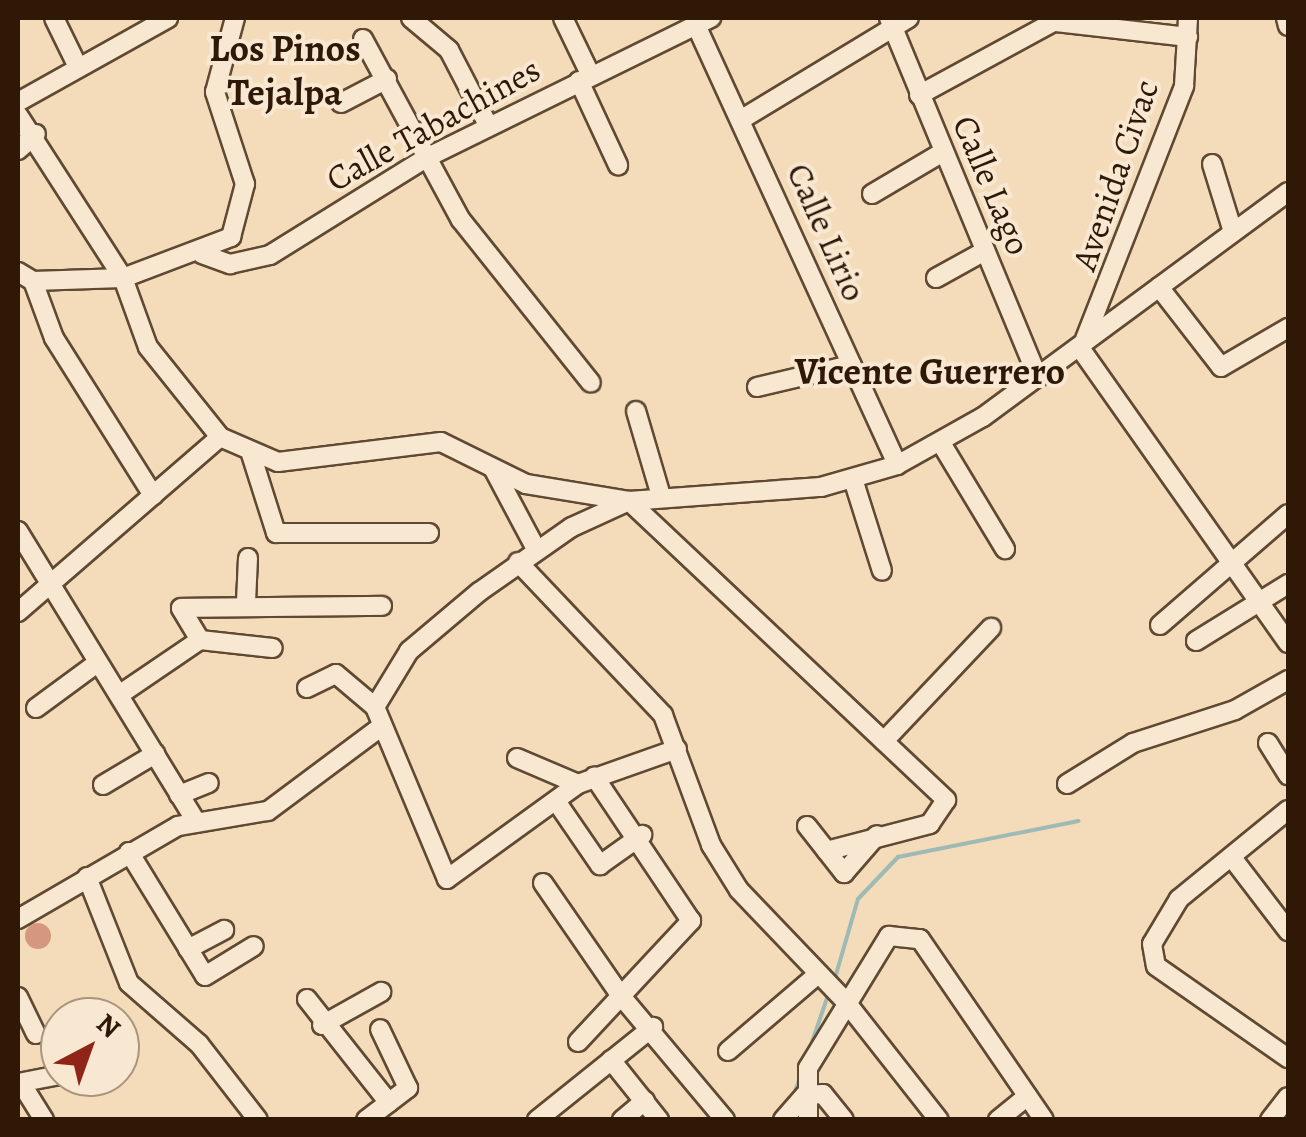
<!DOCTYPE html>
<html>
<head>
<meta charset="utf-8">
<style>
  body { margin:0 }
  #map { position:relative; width:1306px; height:1137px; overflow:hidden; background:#f4dbb9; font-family:Alegreya,serif }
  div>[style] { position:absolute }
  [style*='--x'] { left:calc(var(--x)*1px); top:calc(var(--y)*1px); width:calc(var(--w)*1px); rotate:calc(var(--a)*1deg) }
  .stream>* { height:4px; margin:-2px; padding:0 2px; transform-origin:2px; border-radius:2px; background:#9dbab5 }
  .building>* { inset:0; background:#d5977d }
  .round { border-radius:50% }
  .roads { filter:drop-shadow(2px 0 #604932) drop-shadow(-2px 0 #604932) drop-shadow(0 2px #604932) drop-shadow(0 -2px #604932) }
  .minor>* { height:18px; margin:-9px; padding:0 9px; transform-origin:9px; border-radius:9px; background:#f8e8d2 }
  span { translate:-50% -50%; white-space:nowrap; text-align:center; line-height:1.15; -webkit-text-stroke:8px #f8e8d2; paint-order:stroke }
  .street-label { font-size:35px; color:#2f1805 }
  .neighbourhood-label { font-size:38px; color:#2f1805; font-weight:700 }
  .frame { position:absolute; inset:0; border:20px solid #2f1805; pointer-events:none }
  .north { position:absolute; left:40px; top:997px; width:100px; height:100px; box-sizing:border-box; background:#f8e8d2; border:2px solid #a89580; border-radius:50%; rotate:41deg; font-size:28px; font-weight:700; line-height:40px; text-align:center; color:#2f1805 }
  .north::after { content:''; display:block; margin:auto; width:35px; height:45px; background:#8f2418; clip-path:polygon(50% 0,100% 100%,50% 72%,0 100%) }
</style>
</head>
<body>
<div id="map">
  <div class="stream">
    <div style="--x:835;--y:978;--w:82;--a:-73.8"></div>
    <div style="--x:858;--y:899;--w:58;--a:-46.4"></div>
    <div style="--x:898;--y:857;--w:184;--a:-11.3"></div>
    <div style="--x:794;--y:1095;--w:109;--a:-71.2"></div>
  </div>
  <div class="building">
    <div class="round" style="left:25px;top:923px;width:26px;height:26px"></div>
  </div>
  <div class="roads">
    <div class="minor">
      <div style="--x:54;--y:18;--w:52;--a:63.9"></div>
      <div style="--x:411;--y:18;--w:50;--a:40.1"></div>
      <div style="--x:449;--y:50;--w:85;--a:62.5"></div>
      <div style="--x:563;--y:18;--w:64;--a:64.2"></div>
      <div style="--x:889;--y:18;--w:389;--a:67.5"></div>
      <div style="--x:1286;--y:18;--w:8;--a:76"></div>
      <div style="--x:1056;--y:22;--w:133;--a:6.5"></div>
      <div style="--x:696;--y:25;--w:484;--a:65.4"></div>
      <div style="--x:363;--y:39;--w:206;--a:61.6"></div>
      <div style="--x:461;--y:220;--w:208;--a:51.4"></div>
      <div style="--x:579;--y:81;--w:93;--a:65.1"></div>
      <div style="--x:919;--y:95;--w:162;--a:-28.5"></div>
      <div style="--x:18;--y:102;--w:172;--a:-29.2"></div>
      <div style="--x:341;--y:103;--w:52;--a:-27.6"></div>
      <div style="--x:18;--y:115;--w:194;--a:57.2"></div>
      <div style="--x:123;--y:278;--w:73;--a:70.1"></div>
      <div style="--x:148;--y:347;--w:115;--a:51.3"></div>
      <div style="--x:220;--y:437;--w:63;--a:23.3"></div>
      <div style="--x:278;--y:462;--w:164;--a:-7"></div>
      <div style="--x:441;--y:442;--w:95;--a:26.3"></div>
      <div style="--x:526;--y:484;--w:104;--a:9.4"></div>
      <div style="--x:629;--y:501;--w:193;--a:-4.2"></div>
      <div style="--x:821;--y:487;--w:79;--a:-16.1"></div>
      <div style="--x:897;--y:465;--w:98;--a:-29.2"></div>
      <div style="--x:983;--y:417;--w:379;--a:-36.4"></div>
      <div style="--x:742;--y:119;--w:195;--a:-31.2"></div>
      <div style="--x:18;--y:150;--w:24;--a:-42"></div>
      <div style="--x:1212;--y:164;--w:71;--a:72.8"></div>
      <div style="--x:872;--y:194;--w:82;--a:-30.6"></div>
      <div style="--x:202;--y:254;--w:30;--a:20"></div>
      <div style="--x:230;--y:264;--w:41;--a:-12.7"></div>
      <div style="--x:270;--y:255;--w:184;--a:-31.9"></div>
      <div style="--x:426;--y:158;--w:318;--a:-26.2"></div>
      <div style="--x:18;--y:272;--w:17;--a:31"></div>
      <div style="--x:33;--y:281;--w:90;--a:-1.9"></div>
      <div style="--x:123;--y:278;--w:116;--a:-20.8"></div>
      <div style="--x:231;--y:237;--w:55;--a:-75.2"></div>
      <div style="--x:245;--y:184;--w:97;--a:-108.1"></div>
      <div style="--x:215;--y:92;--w:77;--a:-74.9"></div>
      <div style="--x:936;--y:278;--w:56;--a:-28.9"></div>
      <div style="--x:33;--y:281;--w:61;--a:69.8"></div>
      <div style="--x:54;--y:338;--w:186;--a:57.8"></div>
      <div style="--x:1159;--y:287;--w:101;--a:52.2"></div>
      <div style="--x:1221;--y:367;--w:78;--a:-30.2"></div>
      <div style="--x:1085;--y:339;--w:272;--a:-68.6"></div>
      <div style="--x:1184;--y:86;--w:68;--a:-86.6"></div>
      <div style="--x:1080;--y:348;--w:361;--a:54.8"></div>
      <div style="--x:757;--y:387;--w:97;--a:-13.2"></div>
      <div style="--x:636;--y:411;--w:89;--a:73.6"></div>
      <div style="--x:941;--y:443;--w:124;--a:58.9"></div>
      <div style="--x:251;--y:454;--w:83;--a:72.4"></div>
      <div style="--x:276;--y:533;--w:153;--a:0"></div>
      <div style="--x:494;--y:470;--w:89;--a:62"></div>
      <div style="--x:853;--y:479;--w:96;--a:72.5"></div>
      <div style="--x:18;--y:531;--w:342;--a:58.5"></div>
      <div style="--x:518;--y:562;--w:211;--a:46.5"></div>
      <div style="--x:663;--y:715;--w:139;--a:69.7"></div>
      <div style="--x:711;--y:845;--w:53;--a:58.1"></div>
      <div style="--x:739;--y:890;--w:155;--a:46.3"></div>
      <div style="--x:846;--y:1002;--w:150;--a:51.8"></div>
      <div style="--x:246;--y:602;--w:44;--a:-87.4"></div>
      <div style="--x:18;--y:612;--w:267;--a:-40.9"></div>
      <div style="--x:1160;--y:625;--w:169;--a:-40.9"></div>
      <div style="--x:200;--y:640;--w:37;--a:-121"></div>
      <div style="--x:181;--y:608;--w:201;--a:-0.6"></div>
      <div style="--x:1196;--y:641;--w:108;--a:-31.8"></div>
      <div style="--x:307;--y:688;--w:32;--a:-26"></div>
      <div style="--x:336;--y:674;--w:51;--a:40.2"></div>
      <div style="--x:119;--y:695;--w:98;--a:-34.2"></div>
      <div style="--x:200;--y:640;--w:73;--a:6.3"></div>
      <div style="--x:36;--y:708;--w:76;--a:-36.4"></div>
      <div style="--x:884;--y:741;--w:156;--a:-46.6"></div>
      <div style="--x:1268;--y:743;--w:38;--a:58"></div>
      <div style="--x:677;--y:749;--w:105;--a:160.5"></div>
      <div style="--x:578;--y:784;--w:162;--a:144.1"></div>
      <div style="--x:447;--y:879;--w:186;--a:-112.7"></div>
      <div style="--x:375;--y:707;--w:66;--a:-58.7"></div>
      <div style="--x:409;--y:651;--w:92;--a:-40.1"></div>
      <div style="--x:479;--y:592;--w:113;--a:-35"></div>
      <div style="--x:572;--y:527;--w:63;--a:-24.5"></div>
      <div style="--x:629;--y:501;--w:436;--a:43.3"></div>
      <div style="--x:946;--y:800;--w:29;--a:124"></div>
      <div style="--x:930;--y:824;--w:107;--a:165.4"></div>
      <div style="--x:517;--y:758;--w:66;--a:23.1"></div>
      <div style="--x:1067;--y:784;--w:78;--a:-31.8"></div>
      <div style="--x:1133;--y:743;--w:107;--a:-17.9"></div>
      <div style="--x:1235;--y:710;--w:61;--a:-29.5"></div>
      <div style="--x:103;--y:785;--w:61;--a:-30.8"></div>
      <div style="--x:179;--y:795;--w:32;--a:-22"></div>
      <div style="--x:556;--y:801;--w:78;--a:55.5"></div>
      <div style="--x:600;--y:865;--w:52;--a:-35.5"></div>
      <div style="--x:1288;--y:810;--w:141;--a:140.8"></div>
      <div style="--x:1179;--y:899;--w:52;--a:121"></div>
      <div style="--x:1152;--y:944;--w:22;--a:80"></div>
      <div style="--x:1156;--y:966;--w:161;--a:34.9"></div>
      <div style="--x:807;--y:826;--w:60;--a:51.8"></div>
      <div style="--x:844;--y:873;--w:50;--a:-49"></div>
      <div style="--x:129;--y:852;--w:145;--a:58.5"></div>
      <div style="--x:205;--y:976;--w:57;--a:-31.5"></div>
      <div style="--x:1233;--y:859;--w:91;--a:52.6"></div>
      <div style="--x:87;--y:877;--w:114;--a:68.4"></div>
      <div style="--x:129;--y:983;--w:93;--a:41.1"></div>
      <div style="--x:199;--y:1044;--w:96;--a:52.2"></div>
      <div style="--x:543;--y:883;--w:137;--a:55.4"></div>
      <div style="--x:621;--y:996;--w:162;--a:50"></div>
      <div style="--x:18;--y:919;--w:185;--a:-30.2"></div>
      <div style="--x:178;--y:826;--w:91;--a:-9.5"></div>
      <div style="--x:268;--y:811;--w:137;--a:-36.7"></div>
      <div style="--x:188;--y:949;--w:41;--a:-27.8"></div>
      <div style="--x:18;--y:997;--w:41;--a:64.1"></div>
      <div style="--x:307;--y:999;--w:132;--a:51.7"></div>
      <div style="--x:322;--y:1025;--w:68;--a:-29.2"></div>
      <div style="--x:578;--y:1042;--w:166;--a:-47"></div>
      <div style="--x:691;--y:921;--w:174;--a:-123.8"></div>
      <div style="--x:728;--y:1051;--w:117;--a:-40.5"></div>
      <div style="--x:611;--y:1060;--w:77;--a:51.3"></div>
      <div style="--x:18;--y:1083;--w:43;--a:-10.8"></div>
      <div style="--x:21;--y:1083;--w:44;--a:58.1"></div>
      <div style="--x:805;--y:1095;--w:18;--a:-3"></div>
      <div style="--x:823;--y:1094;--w:33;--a:51"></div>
      <div style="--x:366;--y:1120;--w:53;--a:-37.3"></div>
      <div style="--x:408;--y:1088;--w:65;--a:-115.4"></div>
      <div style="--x:537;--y:1120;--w:149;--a:-38.7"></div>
      <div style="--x:622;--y:1120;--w:30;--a:-40"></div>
      <div style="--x:783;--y:1120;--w:33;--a:-49"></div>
      <div style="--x:808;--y:1120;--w:52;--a:-90"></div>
      <div style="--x:808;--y:1068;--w:155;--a:-58.5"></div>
      <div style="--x:889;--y:936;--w:31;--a:6"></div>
      <div style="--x:920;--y:939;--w:219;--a:55.6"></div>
      <div style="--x:998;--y:1120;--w:38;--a:-39"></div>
      <div style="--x:1270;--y:1120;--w:29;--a:-52"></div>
    </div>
  </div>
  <div class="street-label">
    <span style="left:433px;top:124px;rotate:-29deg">Calle Tabachines</span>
    <span style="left:1115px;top:175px;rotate:-71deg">Avenida Civac</span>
    <span style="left:992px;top:185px;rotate:67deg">Calle Lago</span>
    <span style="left:827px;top:232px;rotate:66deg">Calle Lirio</span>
  </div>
  <div class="neighbourhood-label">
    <span style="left:285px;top:71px">Los Pinos<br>Tejalpa</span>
    <span style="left:930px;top:372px">Vicente Guerrero</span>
  </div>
  <div class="frame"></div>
  <div class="north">N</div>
</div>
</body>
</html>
